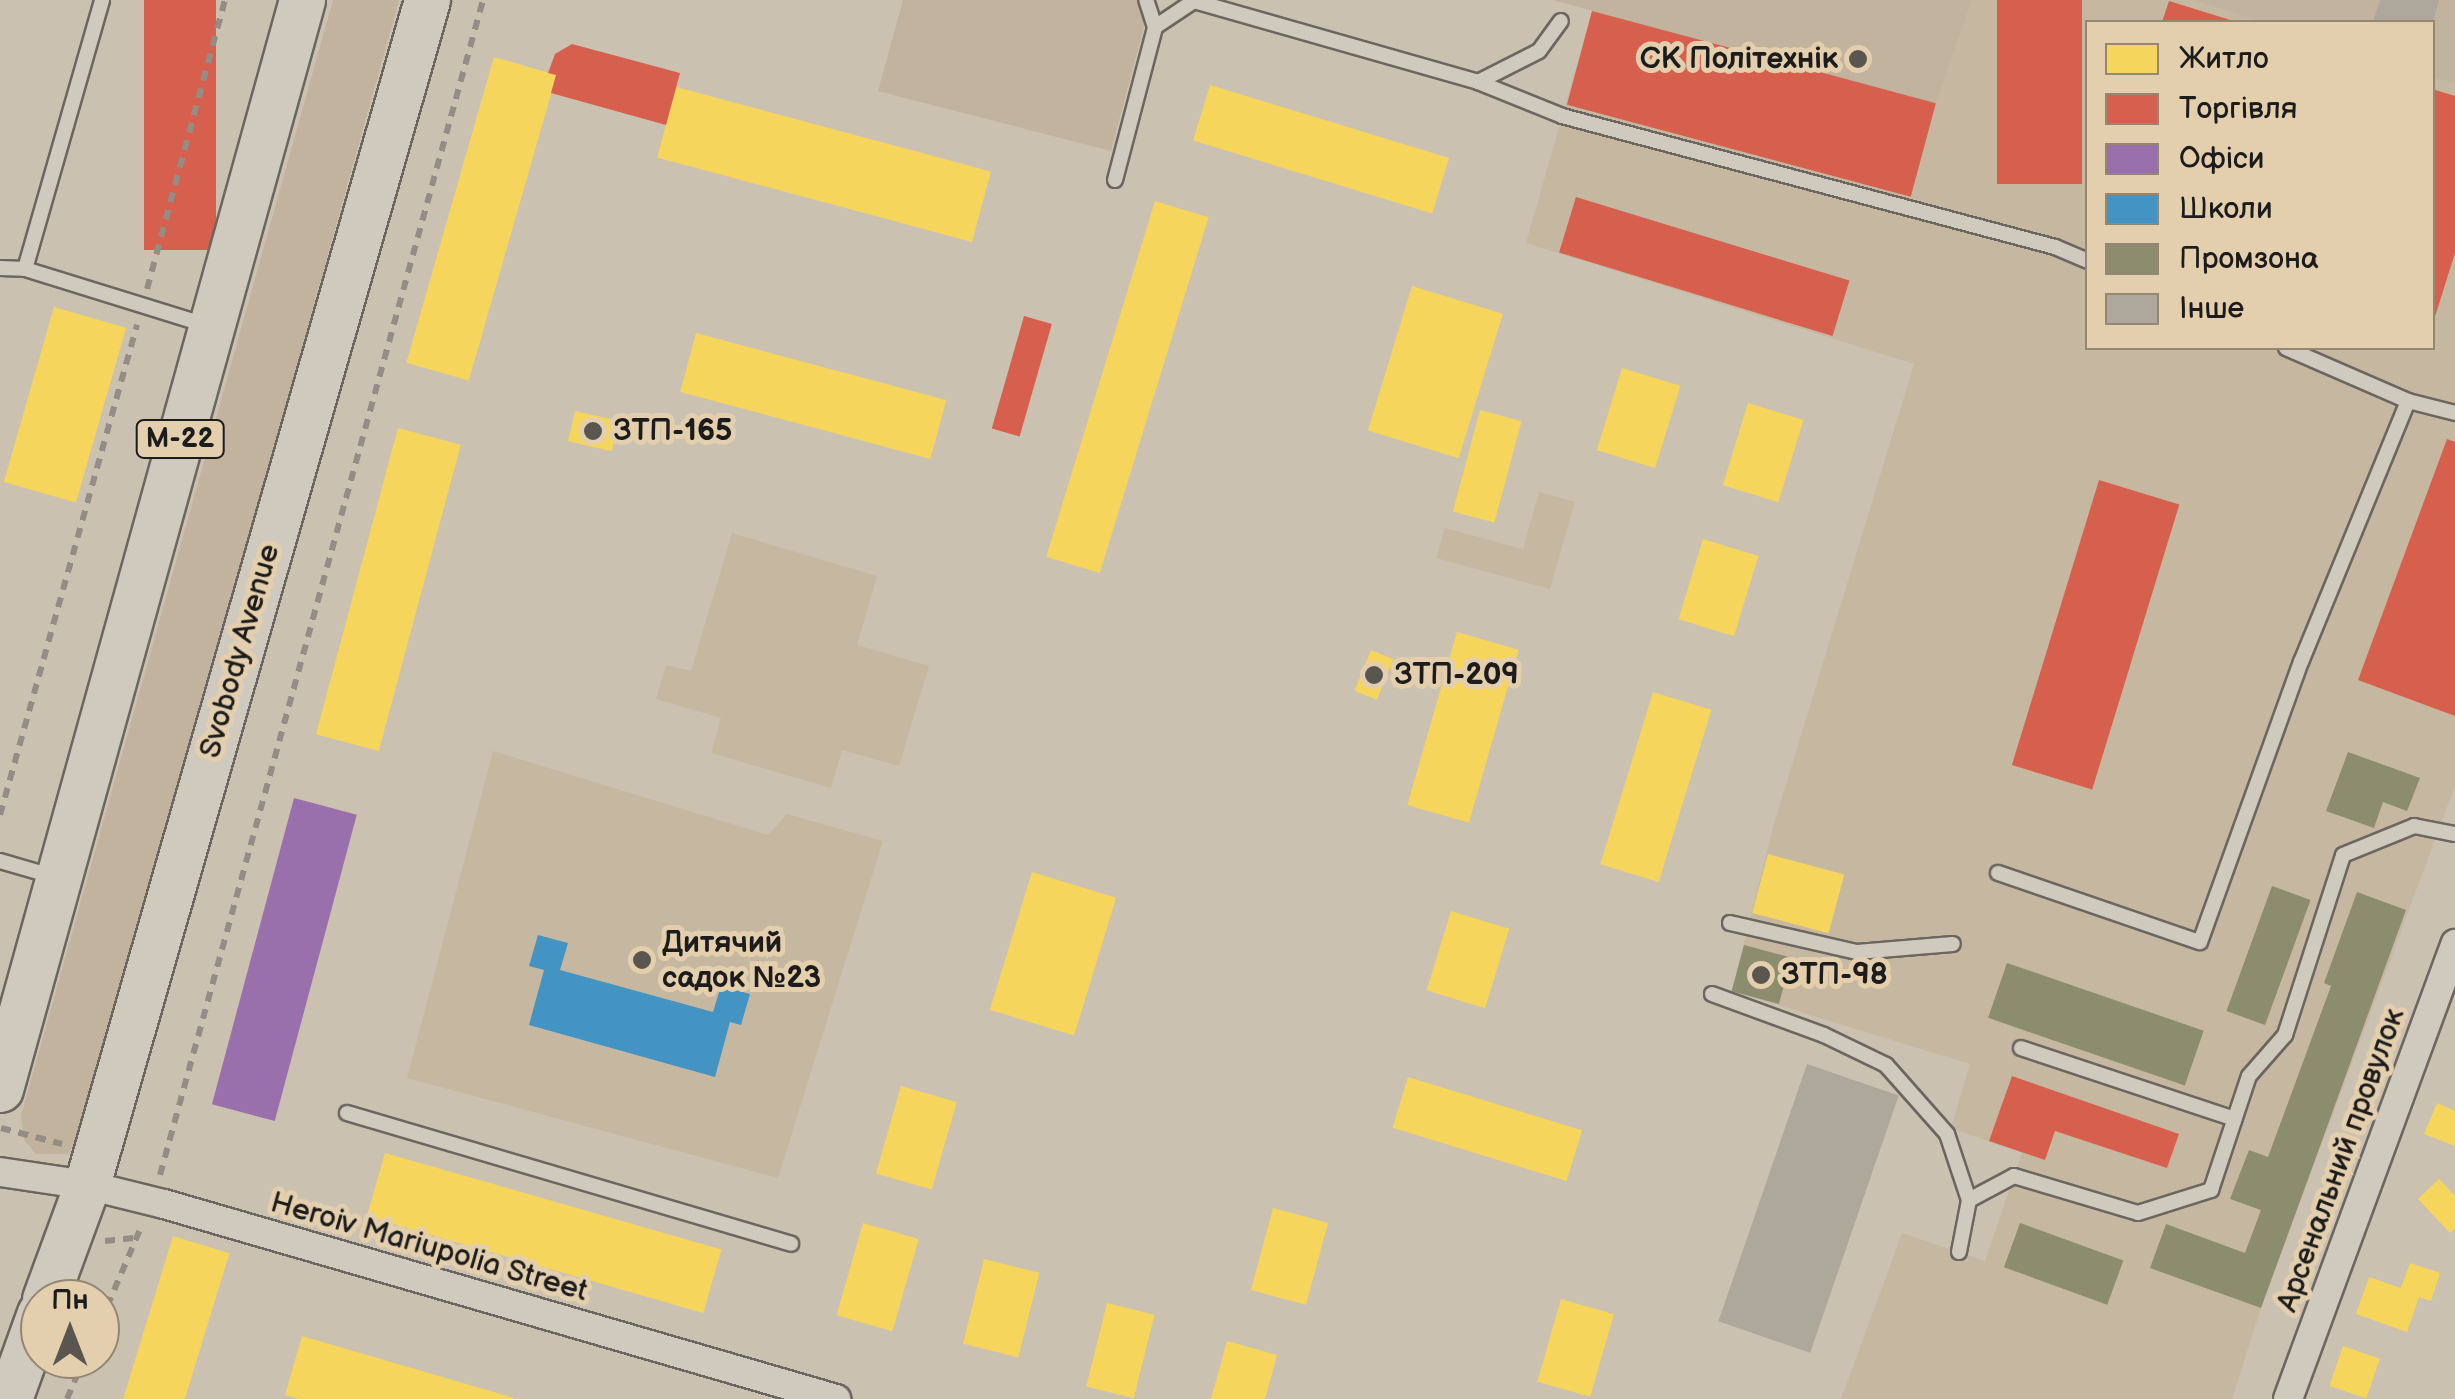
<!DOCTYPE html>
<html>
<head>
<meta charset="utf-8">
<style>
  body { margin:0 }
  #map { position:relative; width:2455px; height:1399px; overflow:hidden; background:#cbc1b0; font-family:"Balsamiq Sans",sans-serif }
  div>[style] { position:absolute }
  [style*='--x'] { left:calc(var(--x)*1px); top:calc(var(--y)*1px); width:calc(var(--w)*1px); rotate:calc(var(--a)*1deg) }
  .built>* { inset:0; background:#c6b8a0 }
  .green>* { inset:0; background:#c1b39d }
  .homes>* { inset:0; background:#f6d55c; transform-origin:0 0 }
  .shops>* { inset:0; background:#d6604d; transform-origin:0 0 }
  .offices>* { inset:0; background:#9970ab; transform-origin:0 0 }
  .schools>* { inset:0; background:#4393c3 }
  .industry>* { inset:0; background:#8c8c6e; transform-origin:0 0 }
  .building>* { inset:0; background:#aea79b; transform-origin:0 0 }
  .path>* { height:6px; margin-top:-3px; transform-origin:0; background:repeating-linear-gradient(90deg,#938d85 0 10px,transparent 0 18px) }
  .roads { filter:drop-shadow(2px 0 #6b665f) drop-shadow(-2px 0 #6b665f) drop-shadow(0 2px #6b665f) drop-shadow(0 -2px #6b665f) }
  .service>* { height:14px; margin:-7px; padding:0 7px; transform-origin:7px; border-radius:7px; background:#d0c9bd }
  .minor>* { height:28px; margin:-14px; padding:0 14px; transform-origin:14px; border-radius:14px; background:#d0c9bd }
  .trunk>* { height:45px; margin:-22.5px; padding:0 22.5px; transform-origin:22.5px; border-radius:22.5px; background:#d0c9bd }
  .dots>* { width:28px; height:28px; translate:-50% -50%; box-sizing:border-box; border:5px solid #e3cfad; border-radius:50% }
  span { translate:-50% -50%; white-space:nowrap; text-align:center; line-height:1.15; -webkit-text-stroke:10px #e3cfad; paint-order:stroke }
  .shield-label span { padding:2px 8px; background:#e3cfad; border:2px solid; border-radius:8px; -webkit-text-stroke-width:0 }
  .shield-label { font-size:28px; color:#1c1c1c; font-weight:700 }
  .poi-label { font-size:30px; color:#1c1c1c; font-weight:700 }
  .right { translate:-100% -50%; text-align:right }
  .left { translate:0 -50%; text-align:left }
  .street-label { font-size:30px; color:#1c1c1c }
  .legend { position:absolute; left:2085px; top:20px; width:350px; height:330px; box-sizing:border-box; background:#e3cfad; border:2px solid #938773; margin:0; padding:12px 18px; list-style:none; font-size:30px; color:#1c1c1c }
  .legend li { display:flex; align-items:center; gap:20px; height:50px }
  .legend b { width:50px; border:2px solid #938773 }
  .north { position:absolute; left:20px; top:1279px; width:100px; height:100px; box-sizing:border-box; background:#e3cfad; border:2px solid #938773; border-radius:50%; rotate:0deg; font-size:28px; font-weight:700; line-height:40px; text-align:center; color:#1c1c1c }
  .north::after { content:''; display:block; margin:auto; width:35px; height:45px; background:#595650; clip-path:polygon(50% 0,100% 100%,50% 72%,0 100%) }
</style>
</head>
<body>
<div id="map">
  <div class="built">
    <div style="clip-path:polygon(1972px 0,2193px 0,2263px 22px,2088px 22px,2088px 348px,2432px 348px,2433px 77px,2455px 84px,2455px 786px,2261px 1308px,2232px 1399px,1841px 1399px,1902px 1233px,1985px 1261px,2022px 1153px,1951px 1128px,1970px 1064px,1732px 991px,1773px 827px,1914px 364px,1526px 243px,1592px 11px,1935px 106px)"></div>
    <div style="clip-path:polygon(1539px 492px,1575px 502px,1550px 589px,1436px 558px,1445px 528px,1523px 549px)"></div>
    <div style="clip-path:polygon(732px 533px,877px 576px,857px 645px,929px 666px,899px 766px,842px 750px,831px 788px,711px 753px,721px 718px,656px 699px,666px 665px,691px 671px)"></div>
    <div style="clip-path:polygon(493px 751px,768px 835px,787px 814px,883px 841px,778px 1178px,407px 1078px)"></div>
  </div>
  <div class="green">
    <div style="clip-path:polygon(333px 0,399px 0,82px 1134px,68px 1154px,36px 1154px,24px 1140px,21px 1116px)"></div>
    <div style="clip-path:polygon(903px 0,1151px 0,1111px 151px,878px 91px)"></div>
    <div style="clip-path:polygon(1553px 0,1972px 0,1935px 106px)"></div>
    <div style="clip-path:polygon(2193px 0,2455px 0,2455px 84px,2433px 77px,2432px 22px,2263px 22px)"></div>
  </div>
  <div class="homes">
    <div style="left:494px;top:57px;width:65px;height:318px;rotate:16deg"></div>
    <div style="left:1210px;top:85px;width:250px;height:58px;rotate:17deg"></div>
    <div style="left:676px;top:87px;width:326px;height:73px;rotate:15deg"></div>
    <div style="left:1155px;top:201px;width:56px;height:372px;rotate:17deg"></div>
    <div style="left:1412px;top:286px;width:95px;height:151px;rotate:17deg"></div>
    <div style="left:54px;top:307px;width:75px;height:182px;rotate:16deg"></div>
    <div style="left:696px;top:333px;width:259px;height:61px;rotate:15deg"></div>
    <div style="left:1622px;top:368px;width:61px;height:86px;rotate:17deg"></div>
    <div style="left:1748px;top:403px;width:58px;height:86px;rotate:17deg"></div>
    <div style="left:1480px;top:410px;width:43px;height:105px;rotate:15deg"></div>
    <div style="left:575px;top:411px;width:45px;height:31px;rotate:13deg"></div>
    <div style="left:398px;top:428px;width:65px;height:317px;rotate:15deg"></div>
    <div style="left:1703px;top:539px;width:58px;height:84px;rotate:17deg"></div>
    <div style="left:1457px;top:632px;width:64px;height:180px;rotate:16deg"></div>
    <div style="left:1371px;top:650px;width:24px;height:44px;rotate:22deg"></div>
    <div style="left:1653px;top:692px;width:61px;height:180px;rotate:17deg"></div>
    <div style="left:1768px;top:854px;width:79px;height:61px;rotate:15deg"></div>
    <div style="left:1032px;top:872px;width:88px;height:144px;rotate:17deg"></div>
    <div style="left:1451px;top:911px;width:61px;height:83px;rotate:17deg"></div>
    <div style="left:1408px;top:1077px;width:182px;height:53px;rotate:17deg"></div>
    <div style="left:901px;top:1086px;width:58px;height:91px;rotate:16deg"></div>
    <div style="clip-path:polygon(2437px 1103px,2455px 1111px,2455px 1146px,2424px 1134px)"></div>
    <div style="left:385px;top:1153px;width:350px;height:66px;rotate:16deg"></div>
    <div style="clip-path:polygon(2439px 1179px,2455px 1196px,2455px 1228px,2450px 1233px,2418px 1199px)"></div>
    <div style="left:1273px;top:1208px;width:57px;height:85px;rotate:15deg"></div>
    <div style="left:863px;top:1223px;width:58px;height:96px;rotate:16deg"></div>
    <div style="left:173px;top:1236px;width:59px;height:170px;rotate:17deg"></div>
    <div style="left:984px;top:1259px;width:57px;height:87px;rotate:14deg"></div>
    <div style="clip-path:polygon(2410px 1263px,2440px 1273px,2431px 1301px,2419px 1297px,2407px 1332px,2356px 1314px,2369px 1277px,2401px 1288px)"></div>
    <div style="left:1561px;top:1299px;width:55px;height:86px;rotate:16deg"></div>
    <div style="left:1107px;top:1303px;width:49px;height:86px;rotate:14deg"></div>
    <div style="clip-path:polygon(302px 1336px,514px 1398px,514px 1399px,300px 1399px,285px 1395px)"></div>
    <div style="clip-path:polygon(1227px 1341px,1277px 1355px,1265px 1399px,1211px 1399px)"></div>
    <div style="left:2343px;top:1346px;width:39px;height:42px;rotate:19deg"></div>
  </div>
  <div class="shops">
    <div style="left:144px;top:0;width:72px;height:250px"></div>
    <div style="left:1997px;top:0;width:85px;height:184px"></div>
    <div style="clip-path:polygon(2169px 1px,2237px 22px,2162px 22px)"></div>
    <div style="left:1592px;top:11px;width:356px;height:97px;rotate:15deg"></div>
    <div style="clip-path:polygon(572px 44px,680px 73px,666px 125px,551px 93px,556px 75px,548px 73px,555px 54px)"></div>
    <div style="clip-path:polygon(2432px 89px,2455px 96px,2455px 253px,2433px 323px)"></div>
    <div style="left:1576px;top:197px;width:286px;height:58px;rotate:17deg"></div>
    <div style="left:1024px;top:316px;width:29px;height:117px;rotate:16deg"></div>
    <div style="clip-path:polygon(2447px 439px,2455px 442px,2455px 716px,2358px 680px)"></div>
    <div style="left:2099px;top:480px;width:84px;height:298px;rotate:17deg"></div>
    <div style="clip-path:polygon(2012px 1076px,2179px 1134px,2167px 1168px,2055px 1131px,2045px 1160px,1989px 1141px)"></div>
  </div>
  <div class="offices">
    <div style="left:294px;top:798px;width:65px;height:317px;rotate:15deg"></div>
  </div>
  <div class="schools">
    <div style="clip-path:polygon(538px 935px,568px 943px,560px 970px,713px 1012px,721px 986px,750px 994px,741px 1025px,730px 1022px,715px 1077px,529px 1025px,544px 970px,529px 966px)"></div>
  </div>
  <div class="industry">
    <div style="clip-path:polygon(2348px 752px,2420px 778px,2407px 811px,2383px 802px,2374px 828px,2326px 811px)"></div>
    <div style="left:2272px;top:886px;width:41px;height:133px;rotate:20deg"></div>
    <div style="clip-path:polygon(2357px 892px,2406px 910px,2261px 1308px,2150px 1268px,2166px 1224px,2245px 1253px,2261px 1210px,2230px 1199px,2249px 1150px,2268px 1157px,2331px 986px,2324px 983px)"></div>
    <div style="left:1744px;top:945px;width:49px;height:48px;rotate:15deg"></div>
    <div style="left:2007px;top:963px;width:208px;height:58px;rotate:19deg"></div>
    <div style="left:2020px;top:1223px;width:110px;height:47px;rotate:20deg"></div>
  </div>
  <div class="building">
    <div style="clip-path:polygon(2380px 0,2439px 0,2433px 22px,2373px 22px)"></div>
    <div style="left:1807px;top:1064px;width:97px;height:272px;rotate:19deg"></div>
  </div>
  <div class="path">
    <div style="--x:147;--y:289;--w:299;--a:-74.9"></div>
    <div style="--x:0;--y:815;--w:509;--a:-74.38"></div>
    <div style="--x:1;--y:1128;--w:63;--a:14.7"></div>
    <div style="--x:160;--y:1175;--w:1219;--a:-74.63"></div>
    <div style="--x:105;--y:1241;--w:31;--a:-6"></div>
    <div style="--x:100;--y:1323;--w:107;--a:-66.8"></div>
    <div style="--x:67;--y:1399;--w:43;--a:-67"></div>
  </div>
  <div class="roads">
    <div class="service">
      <div style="--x:1155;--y:27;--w:47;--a:-33.7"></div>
      <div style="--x:1194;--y:1;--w:295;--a:15.9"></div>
      <div style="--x:1478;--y:82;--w:91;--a:22"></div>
      <div style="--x:1562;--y:116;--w:510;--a:14.88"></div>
      <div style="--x:2055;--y:247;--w:36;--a:23"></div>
      <div style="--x:1478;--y:82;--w:68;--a:-26.9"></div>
      <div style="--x:1539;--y:51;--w:37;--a:-54"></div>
      <div style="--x:1115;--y:180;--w:158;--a:-75.3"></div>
      <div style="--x:1155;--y:27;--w:28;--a:-108"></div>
      <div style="--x:0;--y:268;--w:25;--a:2"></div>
      <div style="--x:25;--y:269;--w:280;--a:-74"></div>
      <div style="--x:25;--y:269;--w:189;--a:17.2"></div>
      <div style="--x:2408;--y:401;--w:49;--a:14.3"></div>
      <div style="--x:0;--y:861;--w:57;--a:16.2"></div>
      <div style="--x:1998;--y:873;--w:213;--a:18.9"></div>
      <div style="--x:2200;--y:942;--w:298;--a:-70.2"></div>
      <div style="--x:2301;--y:662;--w:282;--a:-67.7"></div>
      <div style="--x:2408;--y:401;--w:133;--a:-156.5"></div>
      <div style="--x:1730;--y:923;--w:130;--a:12.9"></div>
      <div style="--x:1857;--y:952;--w:96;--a:-4.8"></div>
      <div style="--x:1712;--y:994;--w:119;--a:20.1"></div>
      <div style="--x:1824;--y:1035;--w:69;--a:25.8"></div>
      <div style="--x:1886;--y:1065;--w:92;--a:48.5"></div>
      <div style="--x:1947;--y:1134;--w:70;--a:71.6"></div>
      <div style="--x:1969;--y:1200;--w:53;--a:100.9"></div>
      <div style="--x:2021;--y:1048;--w:225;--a:18.4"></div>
      <div style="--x:347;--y:1113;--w:463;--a:16.4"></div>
      <div style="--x:1969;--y:1200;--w:51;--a:-28.1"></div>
      <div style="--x:2014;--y:1176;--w:129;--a:16.6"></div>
      <div style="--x:2138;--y:1213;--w:77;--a:-17.5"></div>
      <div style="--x:2211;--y:1190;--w:120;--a:-71.6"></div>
      <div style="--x:2249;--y:1076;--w:55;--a:-48.7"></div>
      <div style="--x:2285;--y:1035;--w:189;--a:-72.1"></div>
      <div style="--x:2343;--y:855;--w:77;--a:-22.2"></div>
      <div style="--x:2414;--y:826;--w:42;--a:11"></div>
    </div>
    <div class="minor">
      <div style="--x:0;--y:1172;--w:88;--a:8.5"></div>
      <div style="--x:87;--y:1185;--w:79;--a:13.9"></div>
      <div style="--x:164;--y:1204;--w:700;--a:16.18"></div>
      <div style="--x:2288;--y:1399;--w:485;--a:-69.8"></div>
    </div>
    <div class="trunk">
      <div style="--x:0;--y:1089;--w:1130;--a:-74.5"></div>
      <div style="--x:45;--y:1299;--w:121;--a:-69.8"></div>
      <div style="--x:87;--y:1185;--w:1233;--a:-73.99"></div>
      <div style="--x:9;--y:1399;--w:91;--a:-70.2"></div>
    </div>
  </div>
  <div class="dots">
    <div style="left:1858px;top:59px;background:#595650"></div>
    <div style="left:593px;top:431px;background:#595650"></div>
    <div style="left:1374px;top:675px;background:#595650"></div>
    <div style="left:642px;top:960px;background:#595650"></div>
    <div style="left:1761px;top:975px;background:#595650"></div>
  </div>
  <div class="shield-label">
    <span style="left:180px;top:439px">М-22</span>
  </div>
  <div class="poi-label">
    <span class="right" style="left:1838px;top:59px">СК Політехнік</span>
    <span class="left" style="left:613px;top:431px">ЗТП-165</span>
    <span class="left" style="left:1394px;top:675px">ЗТП-209</span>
    <span class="left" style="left:662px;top:960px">Дитячий<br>садок №23</span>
    <span class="left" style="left:1781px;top:975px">ЗТП-98</span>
  </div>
  <div class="street-label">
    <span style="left:240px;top:651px;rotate:-74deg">Svobody Avenue</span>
    <span style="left:2341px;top:1160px;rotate:-70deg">Арсенальний провулок</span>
    <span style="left:429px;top:1247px;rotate:16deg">Heroiv Mariupolia Street</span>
  </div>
  <ul class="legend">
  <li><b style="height:28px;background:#f6d55c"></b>Житло</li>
  <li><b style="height:28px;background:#d6604d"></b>Торгівля</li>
  <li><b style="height:28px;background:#9970ab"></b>Офіси</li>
  <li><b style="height:28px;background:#4393c3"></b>Школи</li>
  <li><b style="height:28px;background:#8c8c6e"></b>Промзона</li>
  <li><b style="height:28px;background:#aea79b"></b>Інше</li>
  </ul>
  <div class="north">Пн</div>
</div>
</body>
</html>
